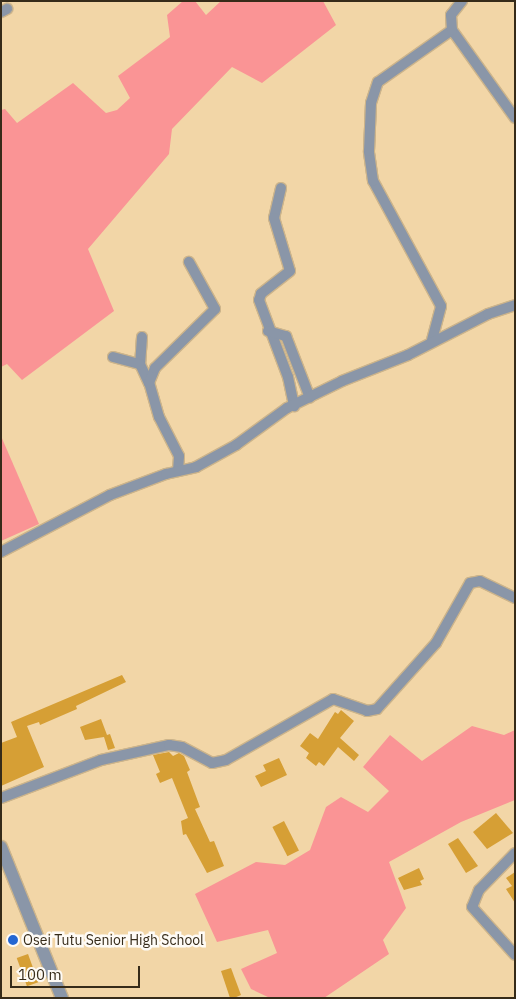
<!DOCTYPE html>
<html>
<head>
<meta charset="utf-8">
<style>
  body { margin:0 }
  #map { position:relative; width:516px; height:999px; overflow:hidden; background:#f2d6a7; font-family:"IBM Plex Sans",sans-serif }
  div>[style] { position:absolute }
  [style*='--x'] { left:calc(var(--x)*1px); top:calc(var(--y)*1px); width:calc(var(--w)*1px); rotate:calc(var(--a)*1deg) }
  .green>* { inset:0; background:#fa9495 }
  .building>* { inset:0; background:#d69f35; transform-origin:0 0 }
  .roads { filter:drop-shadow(1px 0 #ccb48b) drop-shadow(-1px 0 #ccb48b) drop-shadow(0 1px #ccb48b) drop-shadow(0 -1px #ccb48b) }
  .minor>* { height:10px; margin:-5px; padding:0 5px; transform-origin:5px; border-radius:5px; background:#8a96a8 }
  .tertiary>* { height:12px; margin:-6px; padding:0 6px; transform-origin:6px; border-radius:6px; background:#8a96a8 }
  .dots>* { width:14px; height:14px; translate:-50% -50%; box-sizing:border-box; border:2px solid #fefbf6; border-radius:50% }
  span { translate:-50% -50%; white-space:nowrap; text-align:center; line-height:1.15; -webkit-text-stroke:5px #fefbf6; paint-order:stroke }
  .poi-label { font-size:14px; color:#362b19 }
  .left { translate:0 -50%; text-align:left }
  .frame { position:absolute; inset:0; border:2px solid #362b19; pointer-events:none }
  .scale { position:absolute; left:10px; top:966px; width:130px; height:22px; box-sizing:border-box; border:2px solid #362b19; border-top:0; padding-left:6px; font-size:15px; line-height:18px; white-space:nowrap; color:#362b19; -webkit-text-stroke:4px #fefbf6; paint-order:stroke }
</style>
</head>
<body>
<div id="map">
  <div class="green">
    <div style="clip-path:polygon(183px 1px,195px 1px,206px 15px,221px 1px,323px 1px,336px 25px,262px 83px,232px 67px,172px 129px,169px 154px,88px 249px,114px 311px,22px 380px,7px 364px,1px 367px,1px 110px,5px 109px,17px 123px,73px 83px,106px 113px,117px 110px,130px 98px,118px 76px,170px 37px,167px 15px)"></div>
    <div style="clip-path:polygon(1px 436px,39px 524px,1px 541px)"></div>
    <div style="clip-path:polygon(472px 726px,504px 735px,515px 730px,515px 800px,461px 822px,389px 862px,406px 908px,383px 940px,389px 954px,324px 998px,270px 998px,251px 989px,241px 969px,277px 953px,268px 930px,217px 942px,195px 894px,256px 862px,285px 865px,310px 850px,326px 807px,341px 797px,368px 812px,389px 791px,363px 767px,390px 735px,422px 761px)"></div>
  </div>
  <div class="building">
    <div style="clip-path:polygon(122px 675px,126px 682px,76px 706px,77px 709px,40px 725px,39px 722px,27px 726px,44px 767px,1px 786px,1px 743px,17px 737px,11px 722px)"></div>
    <div style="clip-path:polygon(341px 710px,354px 721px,340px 738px,359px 755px,354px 761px,338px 747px,324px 766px,319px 762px,316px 766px,306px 758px,309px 753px,300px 746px,310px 733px,318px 739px,335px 712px,338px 714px)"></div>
    <div style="clip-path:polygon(101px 719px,107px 735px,110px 734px,115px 748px,108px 750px,104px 737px,85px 740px,80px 727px)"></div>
    <div style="clip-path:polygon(169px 752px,173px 756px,179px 753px,184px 756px,190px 770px,187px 772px,200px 807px,195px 809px,210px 842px,214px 841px,224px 866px,207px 873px,186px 834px,183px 835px,181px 821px,188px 818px,172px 778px,160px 783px,156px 774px,160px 772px,153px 755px)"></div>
    <div style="clip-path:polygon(279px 758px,287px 775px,261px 787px,255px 776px,266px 771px,263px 765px)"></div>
    <div style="clip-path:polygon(496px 813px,513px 833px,487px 849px,473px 832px)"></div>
    <div style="left:284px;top:821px;width:33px;height:13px;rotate:63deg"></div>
    <div style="clip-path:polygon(458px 838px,478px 866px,466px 873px,448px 844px)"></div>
    <div style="clip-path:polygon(419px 868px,424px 879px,420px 881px,422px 885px,404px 890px,398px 878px)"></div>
    <div style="clip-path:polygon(515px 872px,515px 903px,506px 889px,512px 886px,506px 878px)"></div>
    <div style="left:28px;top:954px;width:30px;height:12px;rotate:70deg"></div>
    <div style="clip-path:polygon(231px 968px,241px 995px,234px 998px,230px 998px,221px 971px)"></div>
  </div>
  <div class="roads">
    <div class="minor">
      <div style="--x:1;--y:12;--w:7;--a:-27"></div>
      <div style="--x:452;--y:30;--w:108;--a:54.4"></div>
      <div style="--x:281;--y:188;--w:31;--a:103"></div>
      <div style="--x:274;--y:218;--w:55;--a:73.2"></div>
      <div style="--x:290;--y:271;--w:37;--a:142"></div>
      <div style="--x:261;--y:294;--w:6;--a:108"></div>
      <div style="--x:259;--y:300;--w:82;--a:69.4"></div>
      <div style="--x:288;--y:377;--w:30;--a:78"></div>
      <div style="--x:268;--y:331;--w:19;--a:16"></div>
      <div style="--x:286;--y:336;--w:66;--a:68.8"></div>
      <div style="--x:142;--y:337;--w:27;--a:94"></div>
      <div style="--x:140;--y:364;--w:21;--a:65"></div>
      <div style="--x:432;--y:340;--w:35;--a:-75"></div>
      <div style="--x:441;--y:306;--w:142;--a:-118.5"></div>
      <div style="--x:373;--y:181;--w:30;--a:-98"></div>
      <div style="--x:369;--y:151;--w:48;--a:-87.6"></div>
      <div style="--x:371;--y:103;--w:22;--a:-72"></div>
      <div style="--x:378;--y:82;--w:90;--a:-35.1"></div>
      <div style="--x:452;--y:30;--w:15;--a:-94"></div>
      <div style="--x:451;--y:15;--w:18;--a:-52"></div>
      <div style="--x:113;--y:357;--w:28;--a:15"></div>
      <div style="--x:178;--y:471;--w:15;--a:-86"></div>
      <div style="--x:179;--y:456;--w:44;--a:-117.1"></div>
      <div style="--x:159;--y:417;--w:35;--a:-106"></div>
      <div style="--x:149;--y:383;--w:16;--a:-68"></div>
      <div style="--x:155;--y:368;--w:84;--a:-44.5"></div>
      <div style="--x:215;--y:309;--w:54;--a:-119"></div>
      <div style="--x:1;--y:552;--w:123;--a:-27.6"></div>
      <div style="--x:110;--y:495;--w:60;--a:-20.6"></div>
      <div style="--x:166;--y:474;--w:31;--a:-13"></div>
      <div style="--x:196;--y:467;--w:46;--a:-28.8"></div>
      <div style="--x:236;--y:445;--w:63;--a:-36"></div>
      <div style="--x:287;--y:408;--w:61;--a:-26.1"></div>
      <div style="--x:342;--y:381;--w:71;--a:-21.5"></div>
      <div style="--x:408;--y:355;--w:90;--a:-27.1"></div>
      <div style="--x:488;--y:314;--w:28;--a:-18"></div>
      <div style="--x:1;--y:798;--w:107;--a:-20.8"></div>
      <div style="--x:101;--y:760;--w:70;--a:-12.4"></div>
      <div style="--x:169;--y:745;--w:13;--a:9"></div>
      <div style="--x:182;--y:747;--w:34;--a:28"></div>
      <div style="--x:212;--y:763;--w:14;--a:-12"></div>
      <div style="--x:226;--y:760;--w:123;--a:-29.7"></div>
      <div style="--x:333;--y:699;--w:36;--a:19"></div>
      <div style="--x:367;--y:711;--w:10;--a:-11"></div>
      <div style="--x:377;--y:709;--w:89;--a:-48.2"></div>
      <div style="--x:436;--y:643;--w:69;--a:-60.5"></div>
      <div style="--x:470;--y:583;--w:10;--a:-11"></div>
      <div style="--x:480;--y:581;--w:39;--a:26"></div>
      <div style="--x:515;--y:853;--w:52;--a:134.2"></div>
      <div style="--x:479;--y:890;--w:18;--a:112"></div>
      <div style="--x:472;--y:907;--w:64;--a:48.1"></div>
    </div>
    <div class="tertiary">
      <div style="--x:1;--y:847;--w:163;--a:68"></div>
    </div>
  </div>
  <div class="dots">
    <div style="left:13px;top:940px;background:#2466d2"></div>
  </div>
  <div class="poi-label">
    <span class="left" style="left:23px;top:940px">Osei Tutu Senior High School</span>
  </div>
  <div class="frame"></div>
  <div class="scale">100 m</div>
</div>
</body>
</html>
